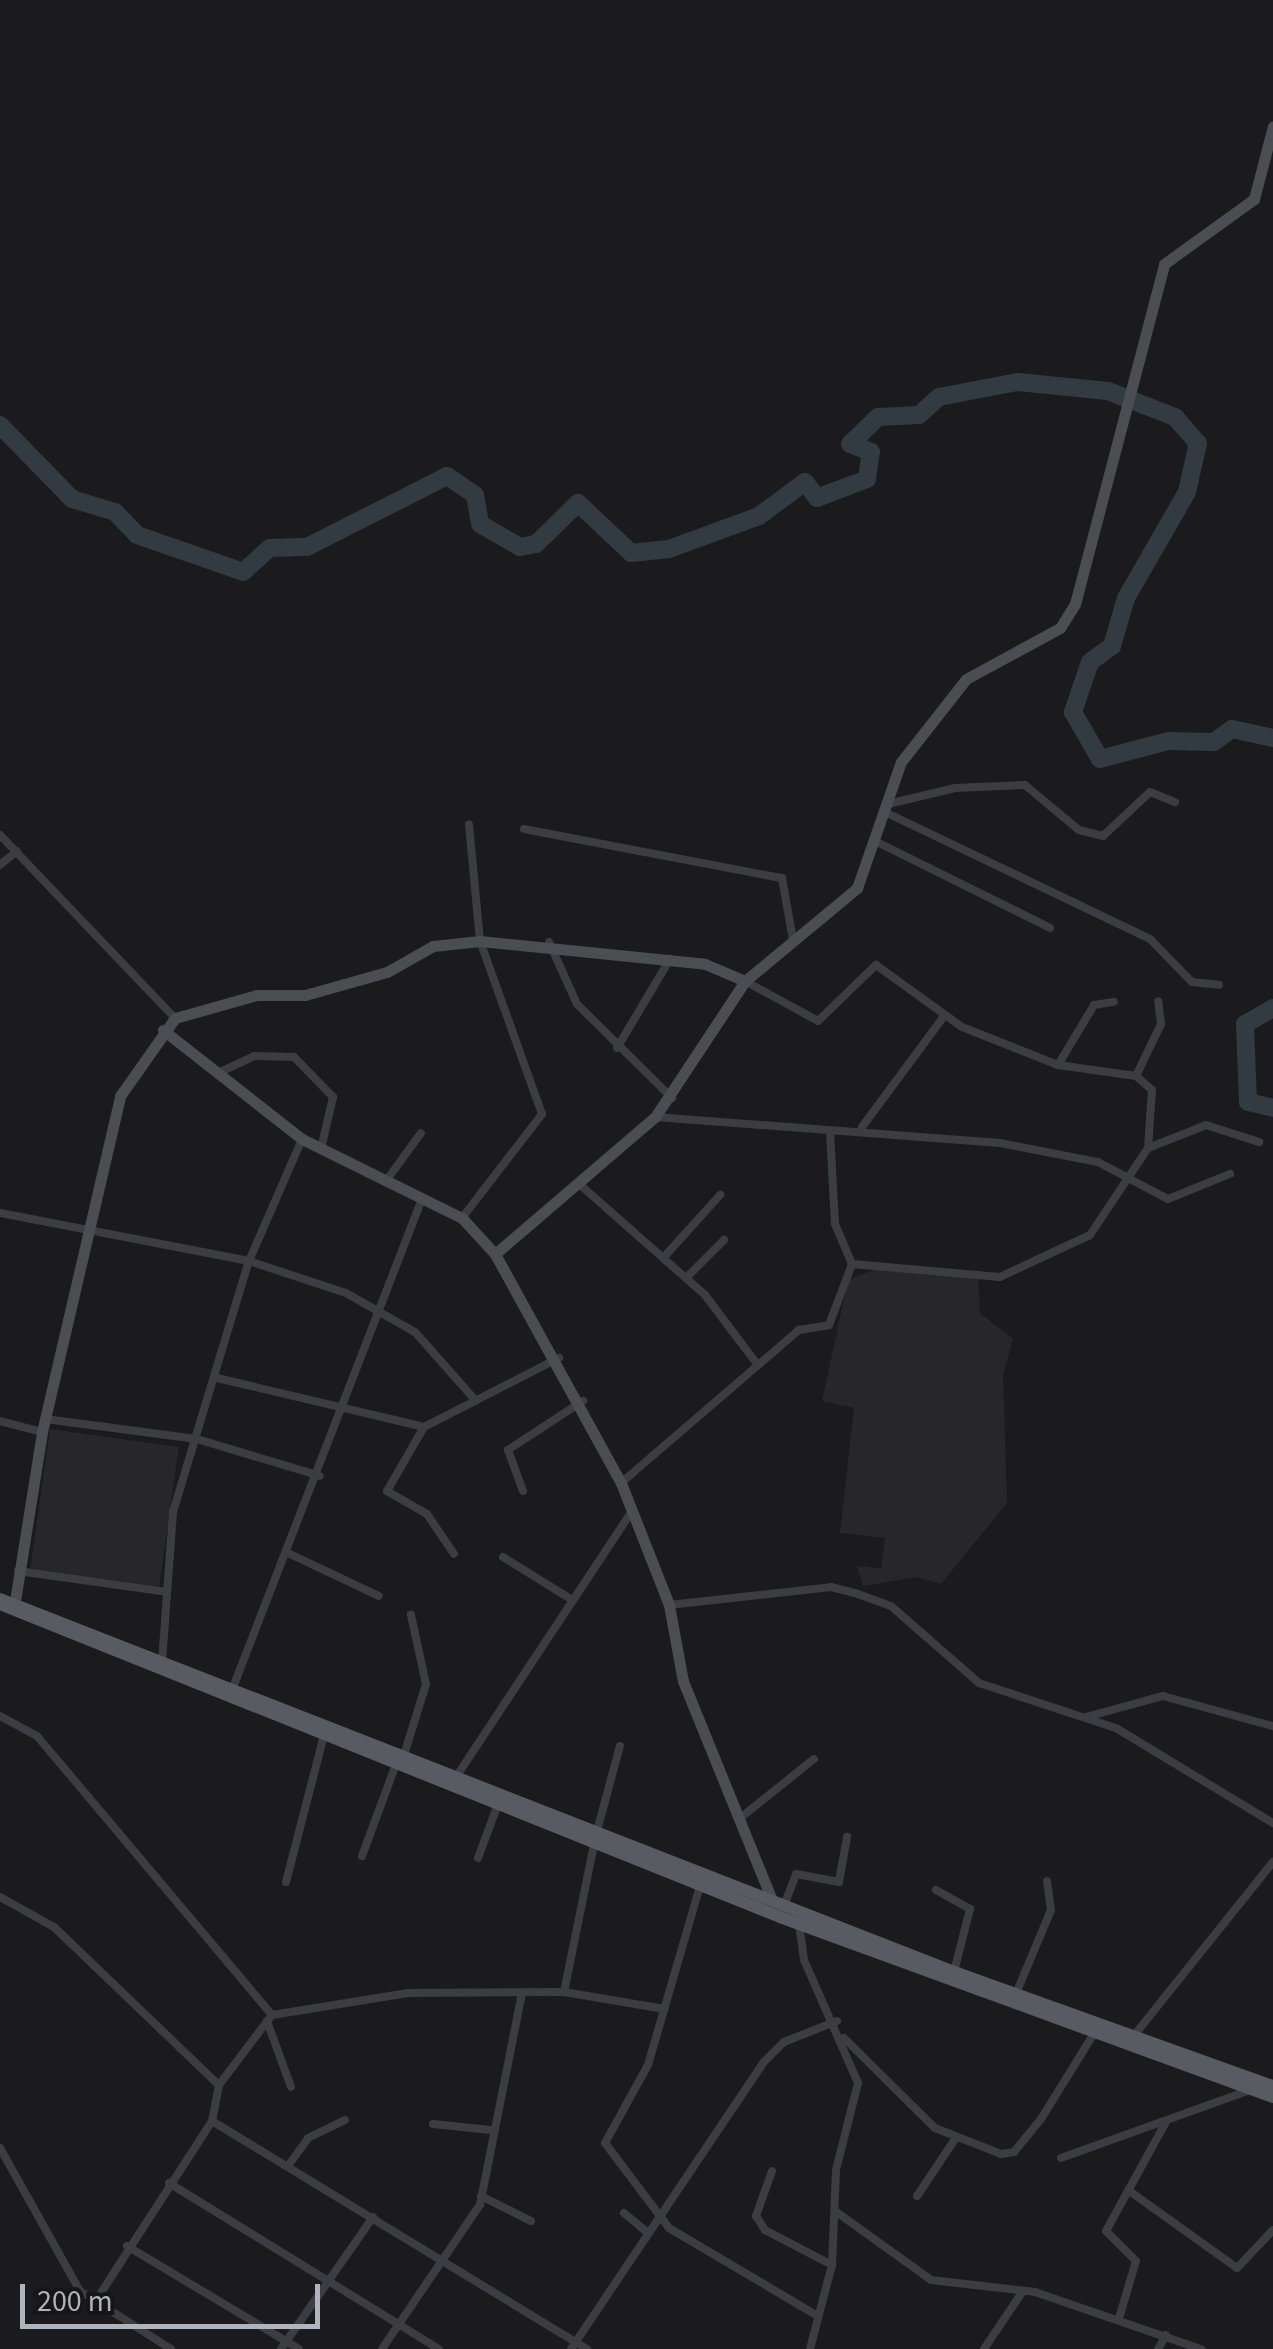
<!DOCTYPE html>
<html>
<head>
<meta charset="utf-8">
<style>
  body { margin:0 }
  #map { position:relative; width:1273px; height:2349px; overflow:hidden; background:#1b1b1d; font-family:"Source Sans 3",sans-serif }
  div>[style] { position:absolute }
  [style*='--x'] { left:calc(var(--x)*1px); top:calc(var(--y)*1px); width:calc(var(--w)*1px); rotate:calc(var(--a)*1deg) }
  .built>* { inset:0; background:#27272a; transform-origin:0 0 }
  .river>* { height:18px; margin:-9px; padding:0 9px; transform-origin:9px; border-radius:9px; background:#313b41 }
  .street>* { height:8px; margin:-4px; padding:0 4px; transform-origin:4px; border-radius:4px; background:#3c3d42 }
  .secondary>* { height:11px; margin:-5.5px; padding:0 5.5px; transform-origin:5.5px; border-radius:5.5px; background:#4a4d52 }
  .primary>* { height:12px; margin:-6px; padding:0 6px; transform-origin:6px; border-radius:6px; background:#585b61 }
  span { translate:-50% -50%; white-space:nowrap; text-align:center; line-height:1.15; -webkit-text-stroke:9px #161618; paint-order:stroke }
  .scale { position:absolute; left:20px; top:2284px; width:300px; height:45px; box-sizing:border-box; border:5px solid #aeb3bc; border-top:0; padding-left:12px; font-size:30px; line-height:35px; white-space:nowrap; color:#aeb3bc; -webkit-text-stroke:8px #161618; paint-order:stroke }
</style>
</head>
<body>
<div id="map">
  <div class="built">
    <div style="clip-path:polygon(876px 1269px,978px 1277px,980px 1313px,1013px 1339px,1003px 1375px,1007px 1503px,941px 1584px,916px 1577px,863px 1586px,857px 1566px,881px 1568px,885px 1538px,840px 1533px,854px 1408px,822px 1401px,848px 1280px)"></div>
    <div style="left:50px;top:1429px;width:130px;height:141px;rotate:8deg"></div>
  </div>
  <div class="river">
    <div style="--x:0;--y:425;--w:103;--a:45.8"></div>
    <div style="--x:72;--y:499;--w:45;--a:16.8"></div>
    <div style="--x:115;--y:512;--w:32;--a:46"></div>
    <div style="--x:137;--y:535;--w:112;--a:19.2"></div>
    <div style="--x:243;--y:572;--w:36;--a:-42"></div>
    <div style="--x:270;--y:548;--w:37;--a:-2"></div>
    <div style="--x:307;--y:547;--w:157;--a:-26.9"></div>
    <div style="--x:447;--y:476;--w:34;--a:34"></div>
    <div style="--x:475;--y:495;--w:29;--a:80"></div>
    <div style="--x:480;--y:524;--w:46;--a:29.9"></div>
    <div style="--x:520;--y:547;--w:16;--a:-11"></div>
    <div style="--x:536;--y:544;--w:59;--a:-44.3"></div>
    <div style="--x:578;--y:503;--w:73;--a:43.3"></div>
    <div style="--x:631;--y:553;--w:38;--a:-6"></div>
    <div style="--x:669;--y:549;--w:96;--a:-20.1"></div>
    <div style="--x:759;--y:516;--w:57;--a:-36.5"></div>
    <div style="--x:805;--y:482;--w:20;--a:53"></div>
    <div style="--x:817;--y:498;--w:53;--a:-20.8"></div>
    <div style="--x:867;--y:479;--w:27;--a:-82"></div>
    <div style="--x:871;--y:452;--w:22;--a:-159"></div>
    <div style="--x:850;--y:444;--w:39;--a:-44"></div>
    <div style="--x:878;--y:417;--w:41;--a:-2.8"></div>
    <div style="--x:919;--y:415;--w:27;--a:-42"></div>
    <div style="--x:939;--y:397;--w:80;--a:-10.8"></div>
    <div style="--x:1018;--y:382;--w:90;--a:5.7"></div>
    <div style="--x:1108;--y:391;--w:72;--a:21.2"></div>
    <div style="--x:1175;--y:417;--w:35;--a:49"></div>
    <div style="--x:1198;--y:443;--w:50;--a:102.7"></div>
    <div style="--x:1187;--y:492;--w:122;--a:119.9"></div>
    <div style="--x:1126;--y:598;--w:50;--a:106.3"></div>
    <div style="--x:1112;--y:646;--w:27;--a:144"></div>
    <div style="--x:1090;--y:662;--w:53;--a:108.8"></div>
    <div style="--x:1073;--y:712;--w:54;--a:60.1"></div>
    <div style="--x:1100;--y:759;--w:70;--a:-14.8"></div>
    <div style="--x:1168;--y:741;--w:46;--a:1.2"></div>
    <div style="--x:1214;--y:742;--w:22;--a:-36"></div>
    <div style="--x:1232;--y:729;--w:42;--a:12.4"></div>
    <div style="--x:1273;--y:1008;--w:32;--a:150"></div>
    <div style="--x:1245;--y:1024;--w:78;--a:87.8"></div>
    <div style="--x:1248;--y:1102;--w:26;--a:13"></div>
  </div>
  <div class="street">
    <div style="--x:888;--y:804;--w:69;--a:-13.4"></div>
    <div style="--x:955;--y:788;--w:70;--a:-2.5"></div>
    <div style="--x:1025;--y:785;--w:70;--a:39.8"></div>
    <div style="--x:1079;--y:830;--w:25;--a:14"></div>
    <div style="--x:1103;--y:836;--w:64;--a:-43.1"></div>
    <div style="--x:1150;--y:792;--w:27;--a:22"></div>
    <div style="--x:887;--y:813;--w:292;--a:25.6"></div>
    <div style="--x:1150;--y:939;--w:60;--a:45.7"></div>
    <div style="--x:1192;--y:982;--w:27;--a:6"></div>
    <div style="--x:524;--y:829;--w:263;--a:10.8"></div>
    <div style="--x:782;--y:878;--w:63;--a:79.9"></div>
    <div style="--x:0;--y:835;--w:253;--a:46.3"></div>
    <div style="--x:879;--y:843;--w:191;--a:26.4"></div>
    <div style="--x:0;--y:865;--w:22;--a:-39"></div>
    <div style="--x:549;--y:942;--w:68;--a:65.7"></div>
    <div style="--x:577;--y:1004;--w:134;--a:44.7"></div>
    <div style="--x:745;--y:981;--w:83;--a:28.7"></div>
    <div style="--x:818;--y:1021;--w:81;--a:-44"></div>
    <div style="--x:876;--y:965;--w:106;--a:35.8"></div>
    <div style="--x:962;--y:1027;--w:103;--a:21.6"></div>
    <div style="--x:1058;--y:1065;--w:79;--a:8"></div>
    <div style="--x:1136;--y:1076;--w:21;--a:41"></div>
    <div style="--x:1152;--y:1090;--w:58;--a:93.9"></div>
    <div style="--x:1148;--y:1148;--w:105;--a:123.7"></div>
    <div style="--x:1090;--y:1235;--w:99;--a:155"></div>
    <div style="--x:1000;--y:1277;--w:149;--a:-175"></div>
    <div style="--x:852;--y:1264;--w:43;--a:-113"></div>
    <div style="--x:835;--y:1224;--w:93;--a:-93.1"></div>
    <div style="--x:617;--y:1048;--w:104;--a:-59.2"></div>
    <div style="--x:1058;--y:1065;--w:70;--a:-59"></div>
    <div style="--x:1094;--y:1005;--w:20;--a:-9"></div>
    <div style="--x:218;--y:1073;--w:40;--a:-25"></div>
    <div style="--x:254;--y:1056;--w:40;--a:1.4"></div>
    <div style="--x:294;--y:1057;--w:56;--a:45.7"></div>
    <div style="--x:333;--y:1097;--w:53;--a:103"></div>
    <div style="--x:1136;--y:1076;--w:58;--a:-64.3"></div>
    <div style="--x:1161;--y:1024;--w:23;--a:-97"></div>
    <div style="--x:655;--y:1117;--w:346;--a:4.3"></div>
    <div style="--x:1000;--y:1143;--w:100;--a:11"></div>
    <div style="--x:1098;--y:1162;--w:79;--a:27.9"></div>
    <div style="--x:1168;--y:1199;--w:67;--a:-22"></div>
    <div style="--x:862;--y:1127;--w:139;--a:-53.5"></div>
    <div style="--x:1148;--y:1148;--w:62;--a:-21.6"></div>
    <div style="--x:1206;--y:1125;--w:56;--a:17.8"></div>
    <div style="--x:386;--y:1181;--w:59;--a:-53.9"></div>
    <div style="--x:578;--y:1183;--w:169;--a:41.4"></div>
    <div style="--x:705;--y:1295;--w:86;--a:53"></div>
    <div style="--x:0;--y:1213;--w:254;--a:10.9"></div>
    <div style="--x:249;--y:1261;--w:102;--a:18.3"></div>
    <div style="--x:346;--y:1293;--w:79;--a:29.5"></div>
    <div style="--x:415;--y:1332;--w:92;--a:48.5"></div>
    <div style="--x:462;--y:1218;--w:131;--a:-52.4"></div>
    <div style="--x:542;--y:1114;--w:184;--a:-109.7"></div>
    <div style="--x:480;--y:941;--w:117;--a:-95.4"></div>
    <div style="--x:664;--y:1257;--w:84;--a:-47.9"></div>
    <div style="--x:686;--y:1278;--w:54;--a:-45"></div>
    <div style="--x:217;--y:1378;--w:213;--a:13.3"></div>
    <div style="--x:424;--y:1427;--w:152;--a:-27.1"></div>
    <div style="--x:45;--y:1419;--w:153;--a:7.5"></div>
    <div style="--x:197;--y:1439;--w:128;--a:16.7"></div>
    <div style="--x:0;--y:1421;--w:43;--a:14.7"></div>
    <div style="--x:424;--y:1427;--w:74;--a:120"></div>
    <div style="--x:387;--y:1491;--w:46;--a:29.9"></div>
    <div style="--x:427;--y:1514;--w:48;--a:56"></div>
    <div style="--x:621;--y:1483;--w:235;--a:-40.7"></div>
    <div style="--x:799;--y:1330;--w:30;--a:-9"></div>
    <div style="--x:829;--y:1325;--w:65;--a:-69.3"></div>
    <div style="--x:523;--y:1491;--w:44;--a:-110.1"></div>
    <div style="--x:508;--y:1450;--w:90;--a:-33.2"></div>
    <div style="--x:290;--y:1554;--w:98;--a:25.3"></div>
    <div style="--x:503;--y:1557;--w:78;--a:31.8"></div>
    <div style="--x:18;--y:1571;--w:150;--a:8"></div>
    <div style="--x:669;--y:1605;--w:163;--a:-6.3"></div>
    <div style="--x:831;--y:1587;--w:25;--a:14"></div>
    <div style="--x:855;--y:1593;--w:38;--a:20"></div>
    <div style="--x:891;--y:1606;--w:117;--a:41.2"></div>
    <div style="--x:979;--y:1683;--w:144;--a:18.2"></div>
    <div style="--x:1116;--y:1728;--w:184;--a:31.2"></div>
    <div style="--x:162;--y:1662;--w:150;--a:-85.8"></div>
    <div style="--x:173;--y:1512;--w:262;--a:-73.2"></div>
    <div style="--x:249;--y:1261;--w:133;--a:-66.5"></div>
    <div style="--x:232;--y:1690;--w:526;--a:-68.85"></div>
    <div style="--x:0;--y:1716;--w:42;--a:28.4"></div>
    <div style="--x:37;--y:1736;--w:365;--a:49.9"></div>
    <div style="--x:1086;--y:1717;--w:80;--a:-15.3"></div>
    <div style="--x:1163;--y:1696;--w:114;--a:15.3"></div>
    <div style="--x:403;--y:1758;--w:77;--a:-72.7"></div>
    <div style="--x:426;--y:1684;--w:71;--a:-102.3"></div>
    <div style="--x:456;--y:1777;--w:317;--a:-56.5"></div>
    <div style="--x:739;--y:1819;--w:96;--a:-38.7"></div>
    <div style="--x:597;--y:1831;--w:88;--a:-74.9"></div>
    <div style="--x:362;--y:1856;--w:95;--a:-69.7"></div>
    <div style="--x:478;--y:1858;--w:54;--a:-69.6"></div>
    <div style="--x:286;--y:1882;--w:148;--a:-75.5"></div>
    <div style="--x:700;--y:1886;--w:186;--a:106.2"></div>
    <div style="--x:648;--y:2065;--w:89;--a:118.9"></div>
    <div style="--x:605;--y:2143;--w:106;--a:53"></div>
    <div style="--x:669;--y:2228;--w:173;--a:30.6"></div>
    <div style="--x:936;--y:1890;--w:39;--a:29"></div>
    <div style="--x:970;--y:1909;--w:65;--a:104.3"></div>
    <div style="--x:0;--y:1897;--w:62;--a:29.1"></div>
    <div style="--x:54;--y:1927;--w:228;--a:43.8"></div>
    <div style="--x:785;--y:1903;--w:31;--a:-69"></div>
    <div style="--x:796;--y:1874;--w:44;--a:10.5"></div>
    <div style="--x:839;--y:1882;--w:46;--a:-79.9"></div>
    <div style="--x:799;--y:1924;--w:36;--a:82"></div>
    <div style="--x:804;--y:1960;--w:134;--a:66.3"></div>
    <div style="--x:858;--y:2083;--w:90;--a:104.2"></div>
    <div style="--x:836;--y:2170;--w:95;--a:92.4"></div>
    <div style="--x:832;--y:2265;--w:87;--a:104.7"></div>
    <div style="--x:564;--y:1992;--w:151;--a:-78.5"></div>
    <div style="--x:1015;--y:1996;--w:93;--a:-67.3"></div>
    <div style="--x:1051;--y:1910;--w:29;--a:-98"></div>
    <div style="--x:267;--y:2021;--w:70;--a:70"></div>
    <div style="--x:844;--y:2038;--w:128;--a:44.7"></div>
    <div style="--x:935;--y:2128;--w:71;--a:21.5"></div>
    <div style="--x:1001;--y:2154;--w:13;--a:-9"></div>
    <div style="--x:1014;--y:2152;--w:43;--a:-50.7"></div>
    <div style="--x:1041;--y:2119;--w:99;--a:-58.2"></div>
    <div style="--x:1132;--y:2038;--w:226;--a:-51.3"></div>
    <div style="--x:212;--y:2121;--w:439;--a:31.3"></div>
    <div style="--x:433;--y:2124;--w:58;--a:5.9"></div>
    <div style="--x:0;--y:2148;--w:164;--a:60.8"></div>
    <div style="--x:80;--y:2291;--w:108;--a:32.5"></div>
    <div style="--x:1061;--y:2158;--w:201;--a:-19.8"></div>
    <div style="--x:288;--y:2166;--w:34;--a:-54"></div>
    <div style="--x:308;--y:2138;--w:41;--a:-25.9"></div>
    <div style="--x:772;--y:2171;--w:48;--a:109.6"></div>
    <div style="--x:756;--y:2216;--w:17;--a:57"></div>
    <div style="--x:765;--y:2230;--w:76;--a:27.6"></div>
    <div style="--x:169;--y:2183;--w:317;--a:31.6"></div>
    <div style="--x:1128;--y:2190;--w:134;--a:35.6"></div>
    <div style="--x:1237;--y:2268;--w:52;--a:-46.5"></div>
    <div style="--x:481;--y:2196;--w:56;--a:26.6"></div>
    <div style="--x:917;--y:2196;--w:69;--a:-56.3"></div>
    <div style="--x:835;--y:2211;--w:118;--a:35.7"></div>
    <div style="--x:931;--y:2280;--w:105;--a:6.6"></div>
    <div style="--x:1035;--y:2292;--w:176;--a:19"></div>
    <div style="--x:624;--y:2213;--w:31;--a:40"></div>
    <div style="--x:127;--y:2246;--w:200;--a:30.9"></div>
    <div style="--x:95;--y:2302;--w:216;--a:-57.1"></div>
    <div style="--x:212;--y:2121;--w:37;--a:-79"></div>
    <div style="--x:219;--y:2085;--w:88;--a:-52.9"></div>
    <div style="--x:272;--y:2015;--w:138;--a:-9.2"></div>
    <div style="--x:408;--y:1993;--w:156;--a:-0.4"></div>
    <div style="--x:564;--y:1992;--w:102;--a:9.6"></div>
    <div style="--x:1120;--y:2315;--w:56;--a:-73.5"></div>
    <div style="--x:1136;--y:2261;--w:42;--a:-135"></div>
    <div style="--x:1106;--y:2231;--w:124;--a:-61.2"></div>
    <div style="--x:281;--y:2349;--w:161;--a:-55.1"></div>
    <div style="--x:382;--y:2349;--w:174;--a:-55.8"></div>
    <div style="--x:480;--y:2205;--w:216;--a:-78.8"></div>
    <div style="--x:571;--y:2349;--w:346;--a:-56.1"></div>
    <div style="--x:764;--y:2062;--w:28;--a:-45"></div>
    <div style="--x:784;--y:2042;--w:57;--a:-21.6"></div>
    <div style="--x:984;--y:2349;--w:70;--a:-56.1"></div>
    <div style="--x:1158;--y:2349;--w:16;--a:-60"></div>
  </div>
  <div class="secondary">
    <div style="--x:163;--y:1030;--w:177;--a:38.1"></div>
    <div style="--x:302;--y:1139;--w:178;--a:26.3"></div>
    <div style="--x:462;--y:1218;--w:49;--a:47.5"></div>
    <div style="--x:495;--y:1254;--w:261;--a:61.2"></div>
    <div style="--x:621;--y:1483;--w:131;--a:68.5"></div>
    <div style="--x:669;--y:1605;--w:77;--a:79.6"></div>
    <div style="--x:683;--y:1681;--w:234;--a:67.9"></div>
    <div style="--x:495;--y:1254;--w:211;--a:-40.6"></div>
    <div style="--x:655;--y:1117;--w:163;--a:-56.5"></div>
    <div style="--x:745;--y:981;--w:146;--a:-39.7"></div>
    <div style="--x:857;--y:888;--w:133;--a:-70.8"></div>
    <div style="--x:901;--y:762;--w:105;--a:-51.9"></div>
    <div style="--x:966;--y:679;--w:107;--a:-28.5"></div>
    <div style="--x:1060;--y:628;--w:28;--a:-58"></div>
    <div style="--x:1075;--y:604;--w:351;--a:-75.3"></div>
    <div style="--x:1164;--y:264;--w:111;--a:-35.8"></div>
    <div style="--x:1254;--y:199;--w:75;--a:-75.4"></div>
    <div style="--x:15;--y:1601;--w:171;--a:-80.9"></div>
    <div style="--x:42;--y:1432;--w:345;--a:-76.9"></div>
    <div style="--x:120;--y:1096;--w:95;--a:-54.8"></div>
    <div style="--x:175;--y:1018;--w:85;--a:-15.7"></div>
    <div style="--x:257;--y:995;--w:48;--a:0"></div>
    <div style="--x:305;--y:995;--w:85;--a:-15.7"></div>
    <div style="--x:387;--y:972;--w:53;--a:-29.5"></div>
    <div style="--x:433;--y:946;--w:47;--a:-6.1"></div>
    <div style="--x:480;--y:941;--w:226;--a:5.8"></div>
    <div style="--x:705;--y:964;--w:43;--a:23"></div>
  </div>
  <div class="primary">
    <div style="--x:0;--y:1599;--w:1024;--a:21.35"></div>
    <div style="--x:954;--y:1972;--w:339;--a:19.7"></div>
    <div style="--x:0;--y:1604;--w:840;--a:21.86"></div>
    <div style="--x:780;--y:1917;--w:525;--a:20.06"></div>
  </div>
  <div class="scale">200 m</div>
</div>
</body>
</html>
